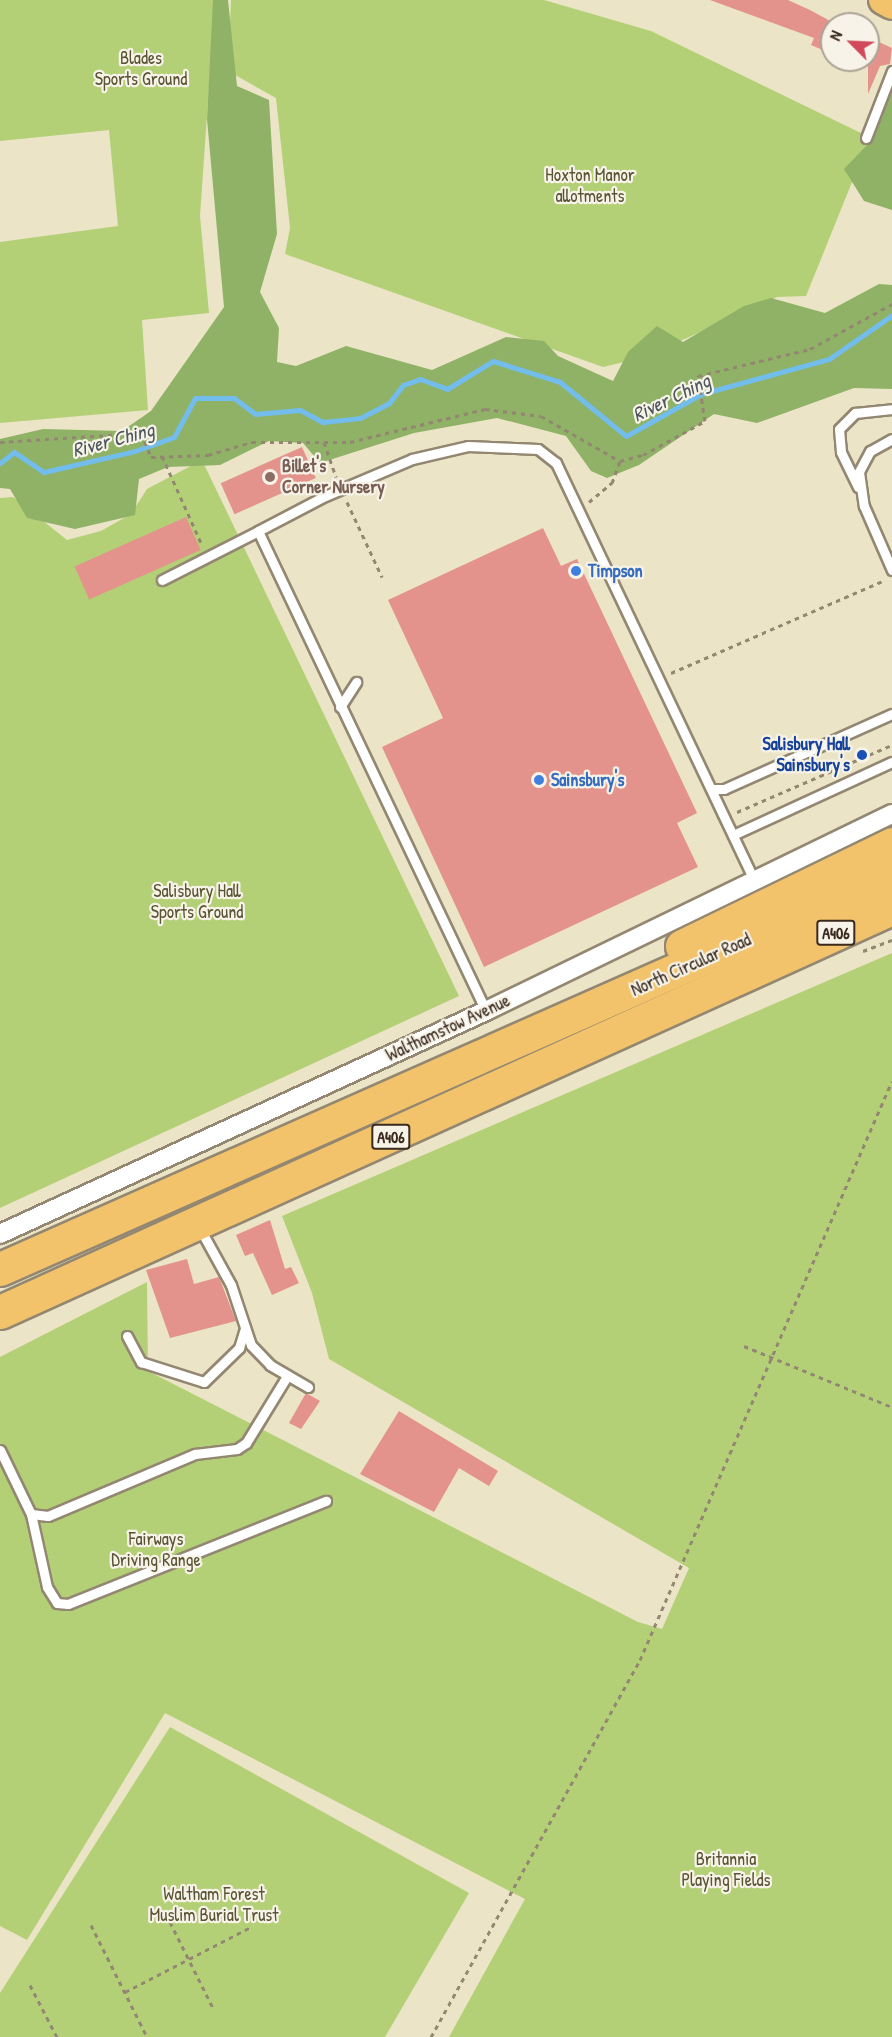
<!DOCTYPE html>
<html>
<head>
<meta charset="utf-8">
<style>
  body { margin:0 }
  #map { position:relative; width:892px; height:2037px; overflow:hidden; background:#ebe4c6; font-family:"Patrick Hand",sans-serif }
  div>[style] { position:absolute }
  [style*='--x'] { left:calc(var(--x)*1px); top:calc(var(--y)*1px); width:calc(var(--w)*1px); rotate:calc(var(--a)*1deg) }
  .green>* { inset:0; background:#b4d076 }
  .forest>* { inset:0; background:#8fb267 }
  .stream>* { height:5px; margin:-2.5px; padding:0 2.5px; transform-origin:2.5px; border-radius:2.5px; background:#73bdec }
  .building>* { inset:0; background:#e3938c; transform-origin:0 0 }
  .path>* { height:3px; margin-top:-1.5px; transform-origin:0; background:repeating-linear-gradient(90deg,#938772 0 4.5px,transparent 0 9px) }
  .roads { filter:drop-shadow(2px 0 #938772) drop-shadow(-2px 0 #938772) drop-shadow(0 2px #938772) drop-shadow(0 -2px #938772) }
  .lane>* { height:9px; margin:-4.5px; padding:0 4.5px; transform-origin:4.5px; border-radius:4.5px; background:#fff }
  .street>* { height:18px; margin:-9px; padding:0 9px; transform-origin:9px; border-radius:9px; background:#fff }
  .primary>* { height:28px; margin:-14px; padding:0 14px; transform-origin:14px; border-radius:14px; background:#f2c36a }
  .highway>* { height:33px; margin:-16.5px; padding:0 16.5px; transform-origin:16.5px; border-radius:16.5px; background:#f2c36a }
  .dots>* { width:16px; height:16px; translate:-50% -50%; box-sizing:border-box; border:3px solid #f7f3e8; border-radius:50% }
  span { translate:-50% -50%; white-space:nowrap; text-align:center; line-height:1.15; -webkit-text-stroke:4.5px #f7f3e8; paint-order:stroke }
  .shield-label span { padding:2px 4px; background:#f7f3e8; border:2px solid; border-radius:4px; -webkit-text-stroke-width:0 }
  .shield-label { font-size:16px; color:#3b2a1e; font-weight:700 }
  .park-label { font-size:18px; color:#595434 }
  .education-label { font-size:18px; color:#785e54; font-weight:700 }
  .left { translate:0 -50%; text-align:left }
  .shop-label { font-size:18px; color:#366cbe; font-weight:700 }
  .transit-label { font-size:18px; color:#164399; font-weight:700 }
  .right { translate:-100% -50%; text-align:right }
  .street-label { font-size:18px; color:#3b2a1e }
  .water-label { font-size:20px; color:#4c565c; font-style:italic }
  .north { position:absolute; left:820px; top:12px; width:60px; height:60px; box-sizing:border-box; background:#f7f3e8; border:2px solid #aca397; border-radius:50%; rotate:294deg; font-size:16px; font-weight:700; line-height:24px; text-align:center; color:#3b2a1e }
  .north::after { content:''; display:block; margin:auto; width:21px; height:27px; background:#d1495b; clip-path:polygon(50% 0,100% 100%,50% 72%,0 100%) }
</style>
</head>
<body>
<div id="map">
  <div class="green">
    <div style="clip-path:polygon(0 0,215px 0,200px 216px,209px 313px,142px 320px,148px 410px,0 423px,0 242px,118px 226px,109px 130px,0 141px)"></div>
    <div style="clip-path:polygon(231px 0,544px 0,651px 31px,865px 135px,867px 145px,806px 296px,777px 297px,645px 357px,603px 367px,285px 254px,290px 228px,276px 98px,228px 71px)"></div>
    <div style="clip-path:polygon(202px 460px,459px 996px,0 1208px,0 498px,13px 497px,67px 540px,101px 531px,131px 514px,147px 489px)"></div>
    <div style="clip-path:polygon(892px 953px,892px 2037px,449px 2037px,525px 1899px,165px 1713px,27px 1940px,0 1926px,0 1357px,147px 1282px,148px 1371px,638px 1622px,662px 1629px,689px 1568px,329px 1359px,312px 1293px,282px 1216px)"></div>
    <div style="clip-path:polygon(170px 1727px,469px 1893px,385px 2037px,0 2037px,0 1993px)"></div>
  </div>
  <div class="forest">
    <div style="clip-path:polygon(213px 0,228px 0,237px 86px,269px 100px,277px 234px,260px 292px,279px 328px,277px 362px,296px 366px,346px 346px,432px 370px,506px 337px,544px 341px,558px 356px,613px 381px,628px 352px,657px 326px,683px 342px,744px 306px,771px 298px,825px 313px,879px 284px,892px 285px,892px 389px,854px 388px,757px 423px,714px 414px,639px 465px,607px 478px,591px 471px,566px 436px,497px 418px,414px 433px,320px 463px,303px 443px,269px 441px,220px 465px,168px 467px,139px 479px,135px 515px,75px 529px,27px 518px,10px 489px,0 488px,0 439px,43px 429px,122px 431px,151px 411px,224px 307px,207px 119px)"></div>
    <div style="clip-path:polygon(892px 85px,892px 210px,864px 201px,844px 169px,867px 145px)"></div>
  </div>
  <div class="stream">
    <div style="--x:0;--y:463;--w:18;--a:-38"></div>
    <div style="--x:14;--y:452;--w:36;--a:34"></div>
    <div style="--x:44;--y:472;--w:93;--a:-13"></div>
    <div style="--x:135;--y:451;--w:41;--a:-19.7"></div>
    <div style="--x:174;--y:437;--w:44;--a:-61.7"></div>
    <div style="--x:195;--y:398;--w:39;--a:0"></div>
    <div style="--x:234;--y:398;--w:26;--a:37"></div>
    <div style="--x:255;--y:414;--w:45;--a:-5.1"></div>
    <div style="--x:300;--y:410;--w:26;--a:28"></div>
    <div style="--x:323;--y:422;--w:37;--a:-6"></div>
    <div style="--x:360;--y:418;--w:33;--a:-27"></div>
    <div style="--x:389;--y:403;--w:23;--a:-52"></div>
    <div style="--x:403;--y:385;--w:18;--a:-19"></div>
    <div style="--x:420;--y:379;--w:29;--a:20"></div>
    <div style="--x:447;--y:389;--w:54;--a:-31.3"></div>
    <div style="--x:493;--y:361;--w:70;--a:17.4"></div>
    <div style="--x:560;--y:382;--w:85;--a:39.3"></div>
    <div style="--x:626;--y:436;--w:86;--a:-29.2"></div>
    <div style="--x:701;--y:394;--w:133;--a:-15.3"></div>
    <div style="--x:829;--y:359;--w:77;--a:-34.9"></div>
  </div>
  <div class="building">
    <div style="clip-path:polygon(710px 0,788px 0,810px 10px,832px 22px,832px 54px,811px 45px,814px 38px)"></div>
    <div style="clip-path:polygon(868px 37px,892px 48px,890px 64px,880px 66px,868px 94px)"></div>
    <div style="left:302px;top:447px;width:34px;height:89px;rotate:66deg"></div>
    <div style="left:186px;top:517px;width:36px;height:122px;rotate:66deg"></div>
    <div style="clip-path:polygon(543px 528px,561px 566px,577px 559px,697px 813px,677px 823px,698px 867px,484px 967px,382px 747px,443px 718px,388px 600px)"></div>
    <div style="clip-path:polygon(270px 1220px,285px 1269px,291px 1267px,299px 1283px,272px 1295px,253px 1253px,245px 1256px,236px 1235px)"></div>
    <div style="clip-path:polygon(187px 1259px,194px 1284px,219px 1277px,236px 1321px,170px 1338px,146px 1270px)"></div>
    <div style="clip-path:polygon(306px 1393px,320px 1401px,301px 1429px,289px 1423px)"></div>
    <div style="clip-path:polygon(399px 1411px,498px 1471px,489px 1486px,459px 1468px,434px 1512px,360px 1474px)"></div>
  </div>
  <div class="path">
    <div style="--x:0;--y:442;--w:141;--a:-3.7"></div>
    <div style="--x:141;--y:433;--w:26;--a:67"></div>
    <div style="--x:151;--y:457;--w:57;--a:-2"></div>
    <div style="--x:208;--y:455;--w:46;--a:-16.5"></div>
    <div style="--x:252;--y:442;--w:98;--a:0"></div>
    <div style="--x:350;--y:442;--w:139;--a:-13.7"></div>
    <div style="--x:485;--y:409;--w:56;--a:7.1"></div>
    <div style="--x:541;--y:416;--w:91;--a:29.7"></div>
    <div style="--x:620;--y:461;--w:24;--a:-15"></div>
    <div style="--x:643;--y:455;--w:71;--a:-28.7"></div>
    <div style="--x:705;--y:421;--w:46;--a:-98.8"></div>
    <div style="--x:698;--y:376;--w:115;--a:-13.6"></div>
    <div style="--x:810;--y:349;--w:94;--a:-28.8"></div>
    <div style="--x:324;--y:442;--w:37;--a:71"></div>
    <div style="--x:162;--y:456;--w:98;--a:65.8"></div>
    <div style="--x:347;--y:502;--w:83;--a:65"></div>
    <div style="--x:589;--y:502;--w:30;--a:-40"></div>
    <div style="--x:612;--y:483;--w:23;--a:-70"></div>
    <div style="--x:671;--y:673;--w:233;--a:-23.5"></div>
    <div style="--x:737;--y:812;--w:169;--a:-23.4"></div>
    <div style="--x:863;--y:951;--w:31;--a:-21"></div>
    <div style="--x:744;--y:1346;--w:160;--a:22.4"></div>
    <div style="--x:170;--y:1922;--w:96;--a:63.4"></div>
    <div style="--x:91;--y:1925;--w:125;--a:63.4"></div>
    <div style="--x:30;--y:1985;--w:59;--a:62.6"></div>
    <div style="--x:125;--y:1992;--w:140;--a:-27.3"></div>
    <div style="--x:431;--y:2037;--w:431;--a:-61"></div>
    <div style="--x:640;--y:1660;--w:631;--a:-66.48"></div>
  </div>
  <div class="roads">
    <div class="lane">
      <div style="--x:866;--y:138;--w:72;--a:-68.8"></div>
      <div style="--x:892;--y:439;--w:25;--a:151"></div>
      <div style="--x:870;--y:451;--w:24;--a:118"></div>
      <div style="--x:859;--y:472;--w:34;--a:82"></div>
      <div style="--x:864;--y:506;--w:70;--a:66.4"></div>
      <div style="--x:858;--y:487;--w:39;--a:-116"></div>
      <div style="--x:841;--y:452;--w:23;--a:-95"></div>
      <div style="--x:839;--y:429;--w:23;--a:-45"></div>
      <div style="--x:855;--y:413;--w:37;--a:-6"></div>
      <div style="--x:162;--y:580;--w:108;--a:-27"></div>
      <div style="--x:340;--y:707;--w:30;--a:-57"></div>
      <div style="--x:713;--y:789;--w:11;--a:0"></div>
      <div style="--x:724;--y:789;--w:184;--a:-24.1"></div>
      <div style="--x:733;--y:835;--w:175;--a:-24.7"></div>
      <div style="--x:486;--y:1011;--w:531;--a:-115.41"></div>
      <div style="--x:258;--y:531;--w:76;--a:-27.6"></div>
      <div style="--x:325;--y:496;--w:95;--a:-23"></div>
      <div style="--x:412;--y:459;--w:57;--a:-13.1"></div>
      <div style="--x:468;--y:446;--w:70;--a:2.5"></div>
      <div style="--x:538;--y:449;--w:23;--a:38"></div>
      <div style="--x:556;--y:463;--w:462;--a:64.6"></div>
      <div style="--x:199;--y:1227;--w:66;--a:61.1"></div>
      <div style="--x:231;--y:1285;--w:63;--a:71.6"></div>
      <div style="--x:251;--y:1345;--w:28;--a:46"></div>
      <div style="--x:270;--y:1365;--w:44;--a:30.1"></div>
      <div style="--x:127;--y:1336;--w:30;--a:62"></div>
      <div style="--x:141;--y:1362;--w:66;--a:17.6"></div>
      <div style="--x:204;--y:1382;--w:49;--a:-44.2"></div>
      <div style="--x:239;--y:1348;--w:21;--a:-73"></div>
      <div style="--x:0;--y:1450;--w:71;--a:64.2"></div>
      <div style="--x:31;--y:1514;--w:17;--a:7"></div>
      <div style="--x:48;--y:1516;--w:160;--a:-22.9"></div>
      <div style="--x:195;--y:1454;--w:42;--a:-6.8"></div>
      <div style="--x:237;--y:1449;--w:11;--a:-34"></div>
      <div style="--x:246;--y:1443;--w:79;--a:-58.5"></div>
      <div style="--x:31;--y:1514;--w:75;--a:77.6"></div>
      <div style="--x:47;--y:1587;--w:19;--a:58"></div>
      <div style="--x:57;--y:1603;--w:11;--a:5"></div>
      <div style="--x:68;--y:1604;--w:278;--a:-21.8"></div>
    </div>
    <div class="street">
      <div style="--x:0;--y:1234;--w:535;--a:-24.65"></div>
      <div style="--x:486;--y:1011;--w:451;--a:-25.9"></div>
    </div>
    <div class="primary">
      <div style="--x:883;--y:0;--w:10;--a:29"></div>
    </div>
    <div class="highway">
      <div style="--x:682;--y:946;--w:233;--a:-25.9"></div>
      <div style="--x:0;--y:1269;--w:976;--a:-23.88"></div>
      <div style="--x:0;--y:1312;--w:979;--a:-24.37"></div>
    </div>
  </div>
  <div class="dots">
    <div style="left:270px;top:477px;background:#8d6e63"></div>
    <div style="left:576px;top:571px;background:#3f7fe0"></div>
    <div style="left:862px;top:755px;background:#1a4fb4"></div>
    <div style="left:539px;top:780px;background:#3f7fe0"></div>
  </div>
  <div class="shield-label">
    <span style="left:836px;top:933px">A406</span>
    <span style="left:391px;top:1137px">A406</span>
  </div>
  <div class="park-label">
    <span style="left:141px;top:69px">Blades<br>Sports Ground</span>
    <span style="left:590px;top:186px">Hoxton Manor<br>allotments</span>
    <span style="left:197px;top:902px">Salisbury Hall<br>Sports Ground</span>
    <span style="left:156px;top:1550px">Fairways<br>Driving Range</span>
    <span style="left:726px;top:1870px">Britannia<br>Playing Fields</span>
    <span style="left:214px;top:1905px">Waltham Forest<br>Muslim Burial Trust</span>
  </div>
  <div class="education-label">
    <span class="left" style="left:282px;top:477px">Billet's<br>Corner Nursery</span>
  </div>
  <div class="shop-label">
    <span class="left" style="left:588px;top:571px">Timpson</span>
    <span class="left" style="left:551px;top:780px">Sainsbury's</span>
  </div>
  <div class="transit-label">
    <span class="right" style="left:850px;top:755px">Salisbury Hall<br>Sainsbury's</span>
  </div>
  <div class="street-label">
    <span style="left:691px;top:965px;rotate:-24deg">North Circular Road</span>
    <span style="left:448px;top:1028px;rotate:-25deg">Walthamstow Avenue</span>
  </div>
  <div class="water-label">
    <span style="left:671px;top:397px;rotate:-26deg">River Ching</span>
    <span style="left:113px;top:439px;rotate:-15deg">River Ching</span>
  </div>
  <div class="north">N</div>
</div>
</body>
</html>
